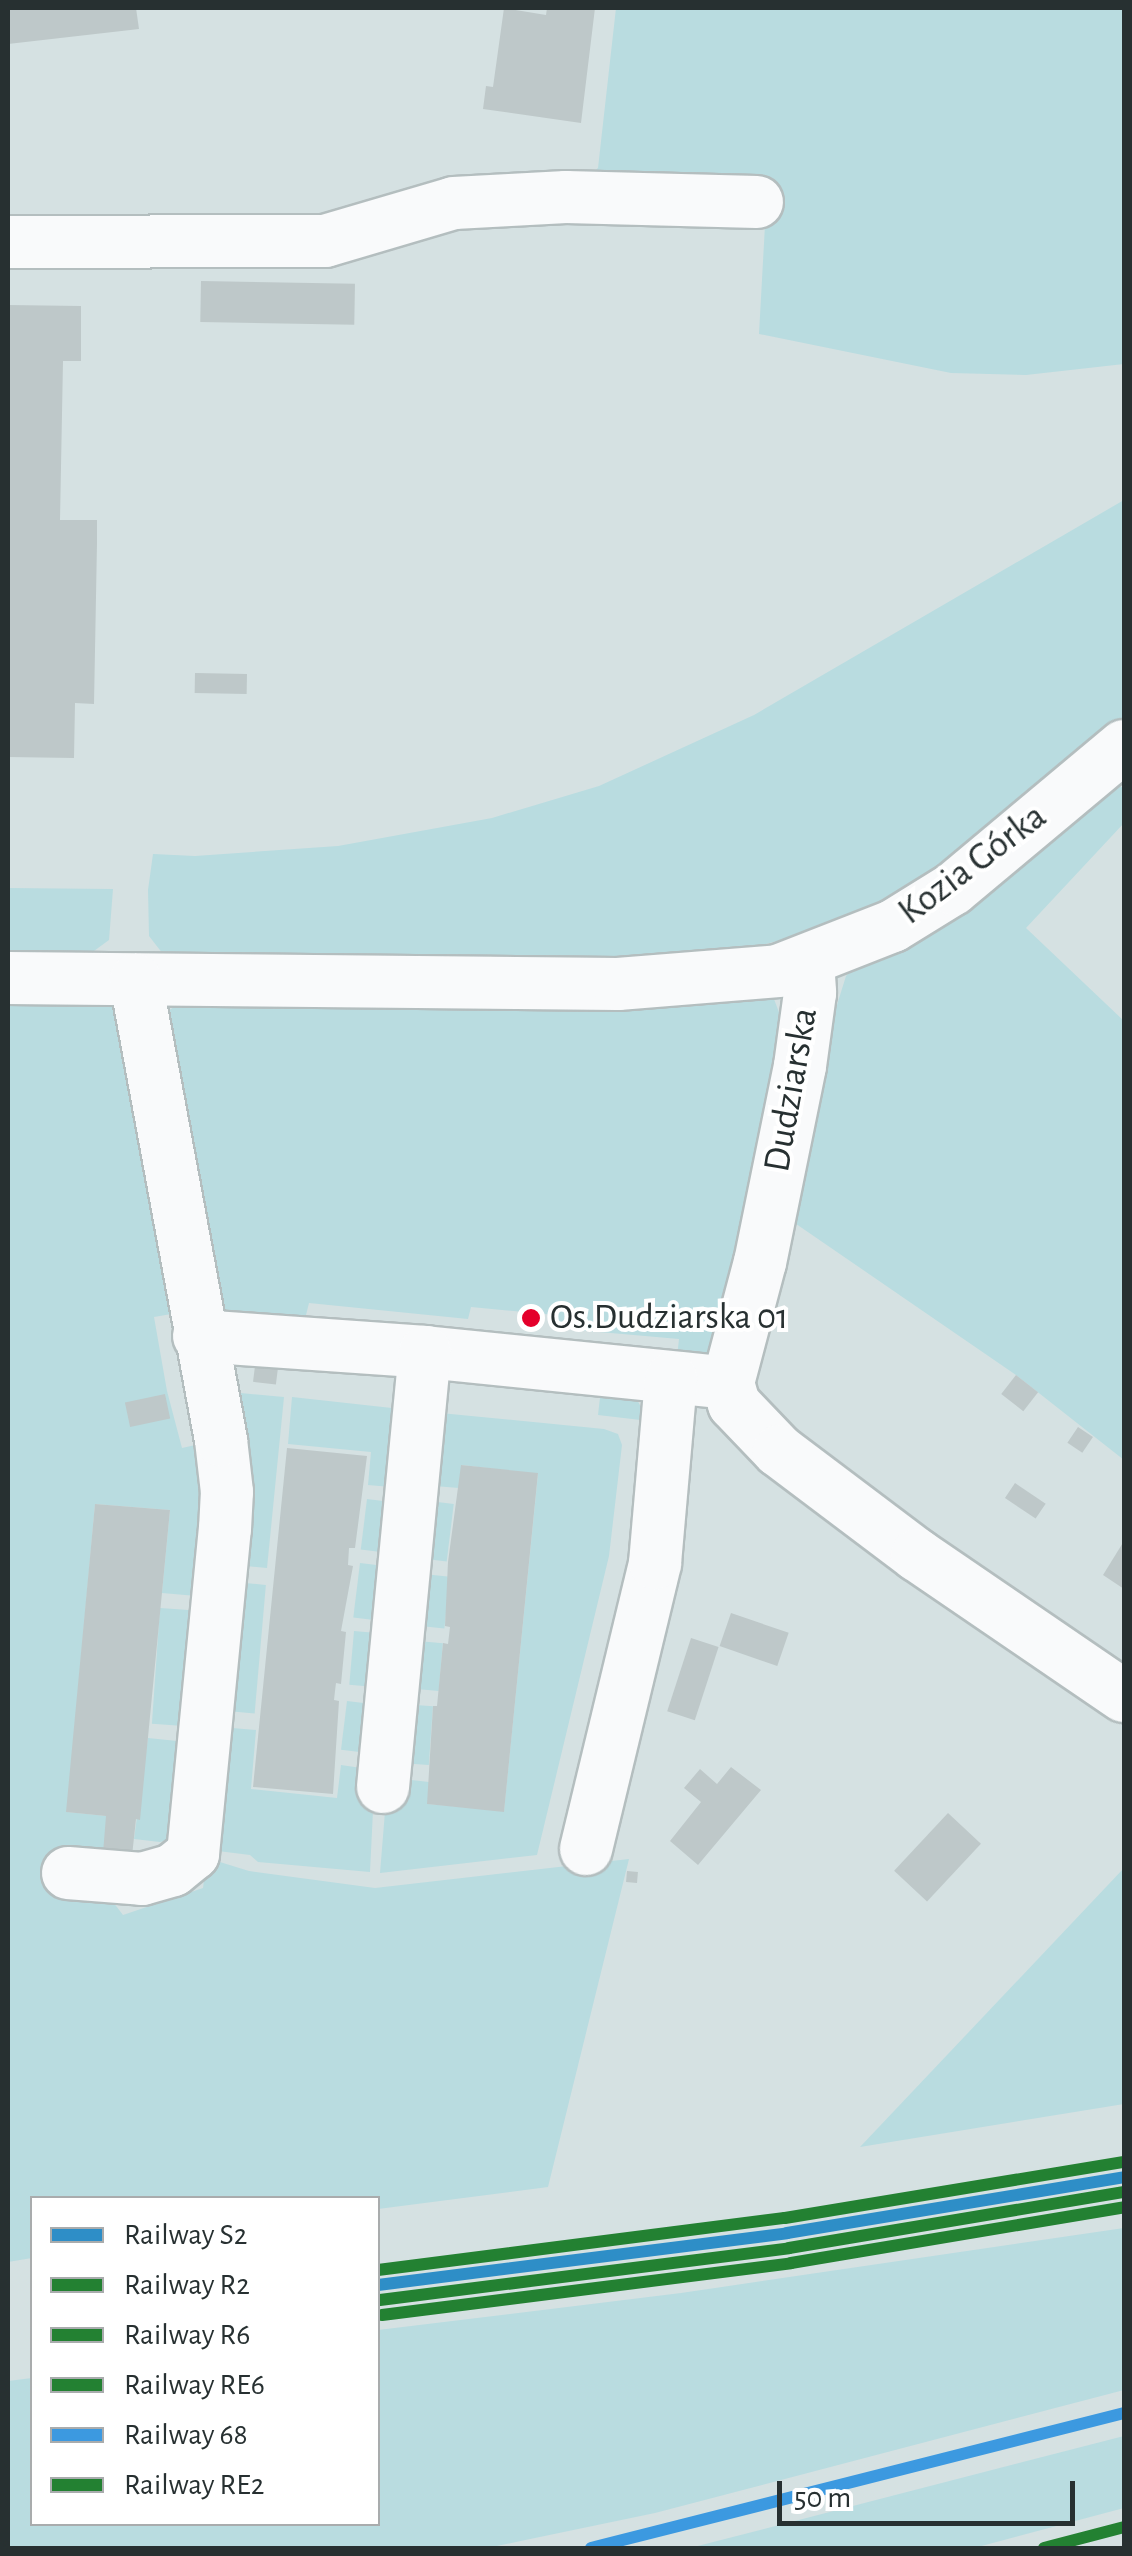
<!DOCTYPE html>
<html>
<head>
<meta charset="utf-8">
<style>
  body { margin:0 }
  #map { position:relative; width:1132px; height:2556px; overflow:hidden; background:#d5e1e2; font-family:"Alegreya Sans",sans-serif }
  div>[style] { position:absolute }
  [style*='--x'] { left:calc(var(--x)*1px); top:calc(var(--y)*1px); width:calc(var(--w)*1px); rotate:calc(var(--a)*1deg) }
  .green>* { inset:0; background:#b9dce0; transform-origin:0 0 }
  .building>* { inset:0; background:#bec8c9; transform-origin:0 0 }
  .roads { filter:drop-shadow(2px 0 #b4bebf) drop-shadow(-2px 0 #b4bebf) drop-shadow(0 2px #b4bebf) drop-shadow(0 -2px #b4bebf) }
  .minor>* { height:52px; margin:-26px; padding:0 26px; transform-origin:26px; border-radius:26px; background:#f9fafb }
  .rail-1>* { height:12px; margin:-6px; padding:0 6px; transform-origin:6px; border-radius:6px; background:#2e8ec7 }
  .rail-2>* { height:12px; margin:-6px; padding:0 6px; transform-origin:6px; border-radius:6px; background:#238132 }
  .rail-3>* { height:12px; margin:-6px; padding:0 6px; transform-origin:6px; border-radius:6px; background:#238132 }
  .rail-4>* { height:12px; margin:-6px; padding:0 6px; transform-origin:6px; border-radius:6px; background:#238132 }
  .rail-5>* { height:12px; margin:-6px; padding:0 6px; transform-origin:6px; border-radius:6px; background:#3c99e0 }
  .rail-6>* { height:12px; margin:-6px; padding:0 6px; transform-origin:6px; border-radius:6px; background:#238132 }
  .dots>* { width:28px; height:28px; translate:-50% -50%; box-sizing:border-box; border:5px solid #fff; border-radius:50% }
  span { translate:-50% -50%; white-space:nowrap; text-align:center; line-height:1.15; -webkit-text-stroke:8px #fff; paint-order:stroke }
  .bus-label { font-size:36px; color:#273031 }
  .left { translate:0 -50%; text-align:left }
  .street-label { font-size:38px; color:#273031 }
  .frame { position:absolute; inset:0; border:10px solid #273031; pointer-events:none }
  .legend { position:absolute; left:30px; top:2196px; width:350px; height:330px; box-sizing:border-box; background:#fff; border:2px solid #a9acad; margin:0; padding:12px 18px; list-style:none; font-size:30px; color:#273031 }
  .legend li { display:flex; align-items:center; gap:20px; height:50px }
  .legend b { width:50px; border:2px solid #a9acad }
  .scale { position:absolute; left:777px; top:2481px; width:298px; height:45px; box-sizing:border-box; border:5px solid #273031; border-top:0; padding-left:12px; font-size:30px; line-height:35px; white-space:nowrap; color:#273031; -webkit-text-stroke:8px #fff; paint-order:stroke }
</style>
</head>
<body>
<div id="map">
  <div class="green">
    <div style="clip-path:polygon(616px 8px,1124px 8px,1124px 364px,1026px 375px,951px 373px,759px 334px,765px 225px,587px 177px,598px 168px)"></div>
    <div style="clip-path:polygon(1124px 500px,1124px 718px,933px 871px,834px 926px,739px 951px,569px 963px,163px 954px,149px 936px,148px 890px,153px 854px,195px 856px,338px 846px,492px 818px,599px 786px,754px 715px)"></div>
    <div style="clip-path:polygon(1118px 786px,1124px 788px,1124px 823px,1026px 928px,1124px 1021px,1124px 1460px,1016px 1375px,786px 1217px,799px 1127px,846px 976px,860px 960px,976px 896px,1049px 845px)"></div>
    <div style="clip-path:polygon(8px 888px,113px 889px,109px 940px,83px 959px,8px 956px)"></div>
    <div style="clip-path:polygon(753px 995px,774px 999px,783px 1023px,719px 1345px,702px 1357px,677px 1357px,679px 1339px,554px 1328px,555px 1315px,471px 1307px,468px 1319px,309px 1303px,303px 1327px,226px 1321px,168px 1011px,183px 1001px,599px 1009px,687px 1007px)"></div>
    <div style="clip-path:polygon(8px 1001px,106px 1002px,117px 1011px,177px 1313px,154px 1317px,167px 1391px,182px 1448px,200px 1444px,208px 1597px,162px 1593px,170px 1510px,95px 1504px,67px 1812px,106px 1816px,110px 1898px,123px 1915px,203px 1888px,207px 1858px,249px 1871px,375px 1888px,629px 1859px,548px 2187px,378px 2209px,378px 2198px,32px 2198px,32px 2258px,8px 2262px)"></div>
    <div style="clip-path:polygon(601px 1389px,636px 1398px,649px 1421px,598px 1415px)"></div>
    <div style="clip-path:polygon(230px 1392px,284px 1397px,267px 1568px,235px 1565px)"></div>
    <div style="clip-path:polygon(292px 1397px,410px 1410px,402px 1488px,368px 1485px,371px 1452px,288px 1444px)"></div>
    <div style="clip-path:polygon(430px 1412px,604px 1429px,618px 1434px,622px 1445px,609px 1556px,537px 1855px,380px 1873px,387px 1787px,394px 1778px,429px 1782px,428px 1804px,504px 1811px,538px 1474px,462px 1465px,459px 1488px,422px 1485px)"></div>
    <div style="left:367px;top:1499px;width:34px;height:51px;rotate:7deg"></div>
    <div style="left:421px;top:1500px;width:33px;height:58px;rotate:7deg"></div>
    <div style="left:360px;top:1563px;width:35px;height:55px;rotate:7deg"></div>
    <div style="left:414px;top:1573px;width:36px;height:52px;rotate:6deg"></div>
    <div style="left:233px;top:1582px;width:33px;height:129px;rotate:5deg"></div>
    <div style="left:160px;top:1608px;width:46px;height:116px;rotate:4deg"></div>
    <div style="left:354px;top:1631px;width:34px;height:54px;rotate:5deg"></div>
    <div style="left:407px;top:1640px;width:36px;height:48px;rotate:5deg"></div>
    <div style="left:347px;top:1701px;width:35px;height:49px;rotate:7deg"></div>
    <div style="left:401px;top:1704px;width:32px;height:59px;rotate:4deg"></div>
    <div style="clip-path:polygon(220px 1727px,256px 1730px,251px 1789px,337px 1798px,341px 1765px,375px 1770px,370px 1872px,258px 1862px,250px 1855px,210px 1850px)"></div>
    <div style="clip-path:polygon(148px 1738px,187px 1742px,171px 1839px,160px 1842px,134px 1839px)"></div>
    <div style="clip-path:polygon(1124px 1868px,1124px 2104px,860px 2147px)"></div>
    <div style="clip-path:polygon(1124px 2228px,1124px 2390px,655px 2513px,487px 2548px,8px 2548px,8px 2381px,32px 2378px,32px 2524px,378px 2524px,378px 2330px,681px 2293px)"></div>
    <div style="clip-path:polygon(1124px 2436px,1124px 2508px,974px 2548px,690px 2548px)"></div>
  </div>
  <div class="building">
    <div style="clip-path:polygon(8px 8px,136px 8px,139px 29px,8px 44px)"></div>
    <div style="clip-path:polygon(504px 8px,546px 15px,547px 8px,595px 8px,581px 123px,483px 109px,486px 86px,493px 87px)"></div>
    <div style="left:201px;top:281px;width:154px;height:41px;rotate:1deg"></div>
    <div style="clip-path:polygon(8px 305px,81px 306px,81px 361px,63px 361px,60px 520px,97px 520px,97px 543px,94px 704px,75px 703px,74px 758px,8px 757px)"></div>
    <div style="left:195px;top:673px;width:52px;height:20px;rotate:1deg"></div>
    <div style="left:256px;top:1358px;width:23px;height:24px;rotate:7deg"></div>
    <div style="left:1016px;top:1375px;width:28px;height:24px;rotate:38deg"></div>
    <div style="left:165px;top:1394px;width:25px;height:41px;rotate:78deg"></div>
    <div style="left:1078px;top:1427px;width:18px;height:19px;rotate:34deg"></div>
    <div style="clip-path:polygon(287px 1448px,367px 1456px,355px 1548px,349px 1548px,348px 1565px,353px 1566px,341px 1631px,346px 1632px,341px 1684px,336px 1683px,335px 1691px,334px 1700px,339px 1701px,333px 1794px,253px 1787px)"></div>
    <div style="clip-path:polygon(461px 1465px,538px 1473px,504px 1812px,427px 1804px,433px 1706px,437px 1706px,443px 1643px,448px 1644px,450px 1627px,445px 1626px,448px 1562px)"></div>
    <div style="left:1015px;top:1483px;width:37px;height:18px;rotate:34deg"></div>
    <div style="clip-path:polygon(95px 1504px,170px 1510px,140px 1820px,136px 1819px,132px 1856px,103px 1853px,106px 1816px,66px 1812px)"></div>
    <div style="clip-path:polygon(1124px 1541px,1124px 1589px,1103px 1575px)"></div>
    <div style="left:731px;top:1613px;width:61px;height:35px;rotate:19deg"></div>
    <div style="left:691px;top:1638px;width:29px;height:77px;rotate:18deg"></div>
    <div style="clip-path:polygon(731px 1767px,761px 1790px,698px 1865px,670px 1841px,701px 1802px,684px 1788px,700px 1769px,717px 1784px)"></div>
    <div style="left:948px;top:1813px;width:45px;height:79px;rotate:43deg"></div>
    <div style="left:627px;top:1871px;width:11px;height:11px;rotate:5deg"></div>
  </div>
  <div class="roads">
    <div class="minor">
      <div style="--x:8;--y:242;--w:317;--a:-0.2"></div>
      <div style="--x:325;--y:241;--w:134;--a:-16.4"></div>
      <div style="--x:454;--y:203;--w:112;--a:-3.1"></div>
      <div style="--x:566;--y:197;--w:191;--a:1.5"></div>
      <div style="--x:808;--y:962;--w:31;--a:86"></div>
      <div style="--x:810;--y:993;--w:74;--a:97.8"></div>
      <div style="--x:800;--y:1066;--w:200;--a:101.5"></div>
      <div style="--x:760;--y:1262;--w:125;--a:104.8"></div>
      <div style="--x:728;--y:1383;--w:22;--a:74"></div>
      <div style="--x:734;--y:1404;--w:65;--a:46.2"></div>
      <div style="--x:779;--y:1451;--w:173;--a:37"></div>
      <div style="--x:917;--y:1555;--w:250;--a:34.3"></div>
      <div style="--x:8;--y:978;--w:610;--a:0.56"></div>
      <div style="--x:618;--y:984;--w:161;--a:-4.6"></div>
      <div style="--x:778;--y:971;--w:123;--a:-21.4"></div>
      <div style="--x:893;--y:926;--w:70;--a:-31.7"></div>
      <div style="--x:953;--y:889;--w:223;--a:-39.9"></div>
      <div style="--x:199;--y:1336;--w:227;--a:4"></div>
      <div style="--x:425;--y:1352;--w:305;--a:5.8"></div>
      <div style="--x:383;--y:1787;--w:437;--a:-84.5"></div>
      <div style="--x:586;--y:1849;--w:294;--a:-76.4"></div>
      <div style="--x:655;--y:1563;--w:185;--a:-85"></div>
      <div style="--x:68;--y:1873;--w:74;--a:4.6"></div>
      <div style="--x:142;--y:1879;--w:32;--a:-16"></div>
      <div style="--x:173;--y:1870;--w:26;--a:-39"></div>
      <div style="--x:193;--y:1854;--w:327;--a:-84.4"></div>
      <div style="--x:225;--y:1529;--w:37;--a:-87"></div>
      <div style="--x:227;--y:1492;--w:52;--a:-96.6"></div>
      <div style="--x:221;--y:1440;--w:468;--a:-100.5"></div>
    </div>
  </div>
  <div class="rail-1">
    <div style="--x:378;--y:2285;--w:412;--a:-7.2"></div>
    <div style="--x:787;--y:2233;--w:342;--a:-9.4"></div>
  </div>
  <div class="rail-2">
    <div style="--x:380;--y:2300;--w:412;--a:-7.2"></div>
    <div style="--x:789;--y:2248;--w:340;--a:-9.5"></div>
  </div>
  <div class="rail-3">
    <div style="--x:378;--y:2270;--w:410;--a:-7.3"></div>
    <div style="--x:785;--y:2218;--w:342;--a:-9.4"></div>
  </div>
  <div class="rail-4">
    <div style="--x:382;--y:2315;--w:412;--a:-7.2"></div>
    <div style="--x:791;--y:2263;--w:338;--a:-9.5"></div>
  </div>
  <div class="rail-5">
    <div style="--x:591;--y:2548;--w:550;--a:-14.21"></div>
  </div>
  <div class="rail-6">
    <div style="--x:1044;--y:2548;--w:83;--a:-14.7"></div>
  </div>
  <div class="dots">
    <div style="left:531px;top:1318px;background:#e4002b"></div>
  </div>
  <div class="bus-label">
    <span class="left" style="left:550px;top:1318px">Os.Dudziarska 01</span>
  </div>
  <div class="street-label">
    <span style="left:973px;top:865px;rotate:-37deg">Kozia Górka</span>
    <span style="left:792px;top:1090px;rotate:-80deg">Dudziarska</span>
  </div>
  <div class="frame"></div>
  <ul class="legend">
  <li><b style="height:12px;background:#2e8ec7"></b>Railway S2</li>
  <li><b style="height:12px;background:#238132"></b>Railway R2</li>
  <li><b style="height:12px;background:#238132"></b>Railway R6</li>
  <li><b style="height:12px;background:#238132"></b>Railway RE6</li>
  <li><b style="height:12px;background:#3c99e0"></b>Railway 68</li>
  <li><b style="height:12px;background:#238132"></b>Railway RE2</li>
  </ul>
  <div class="scale">50 m</div>
</div>
</body>
</html>
